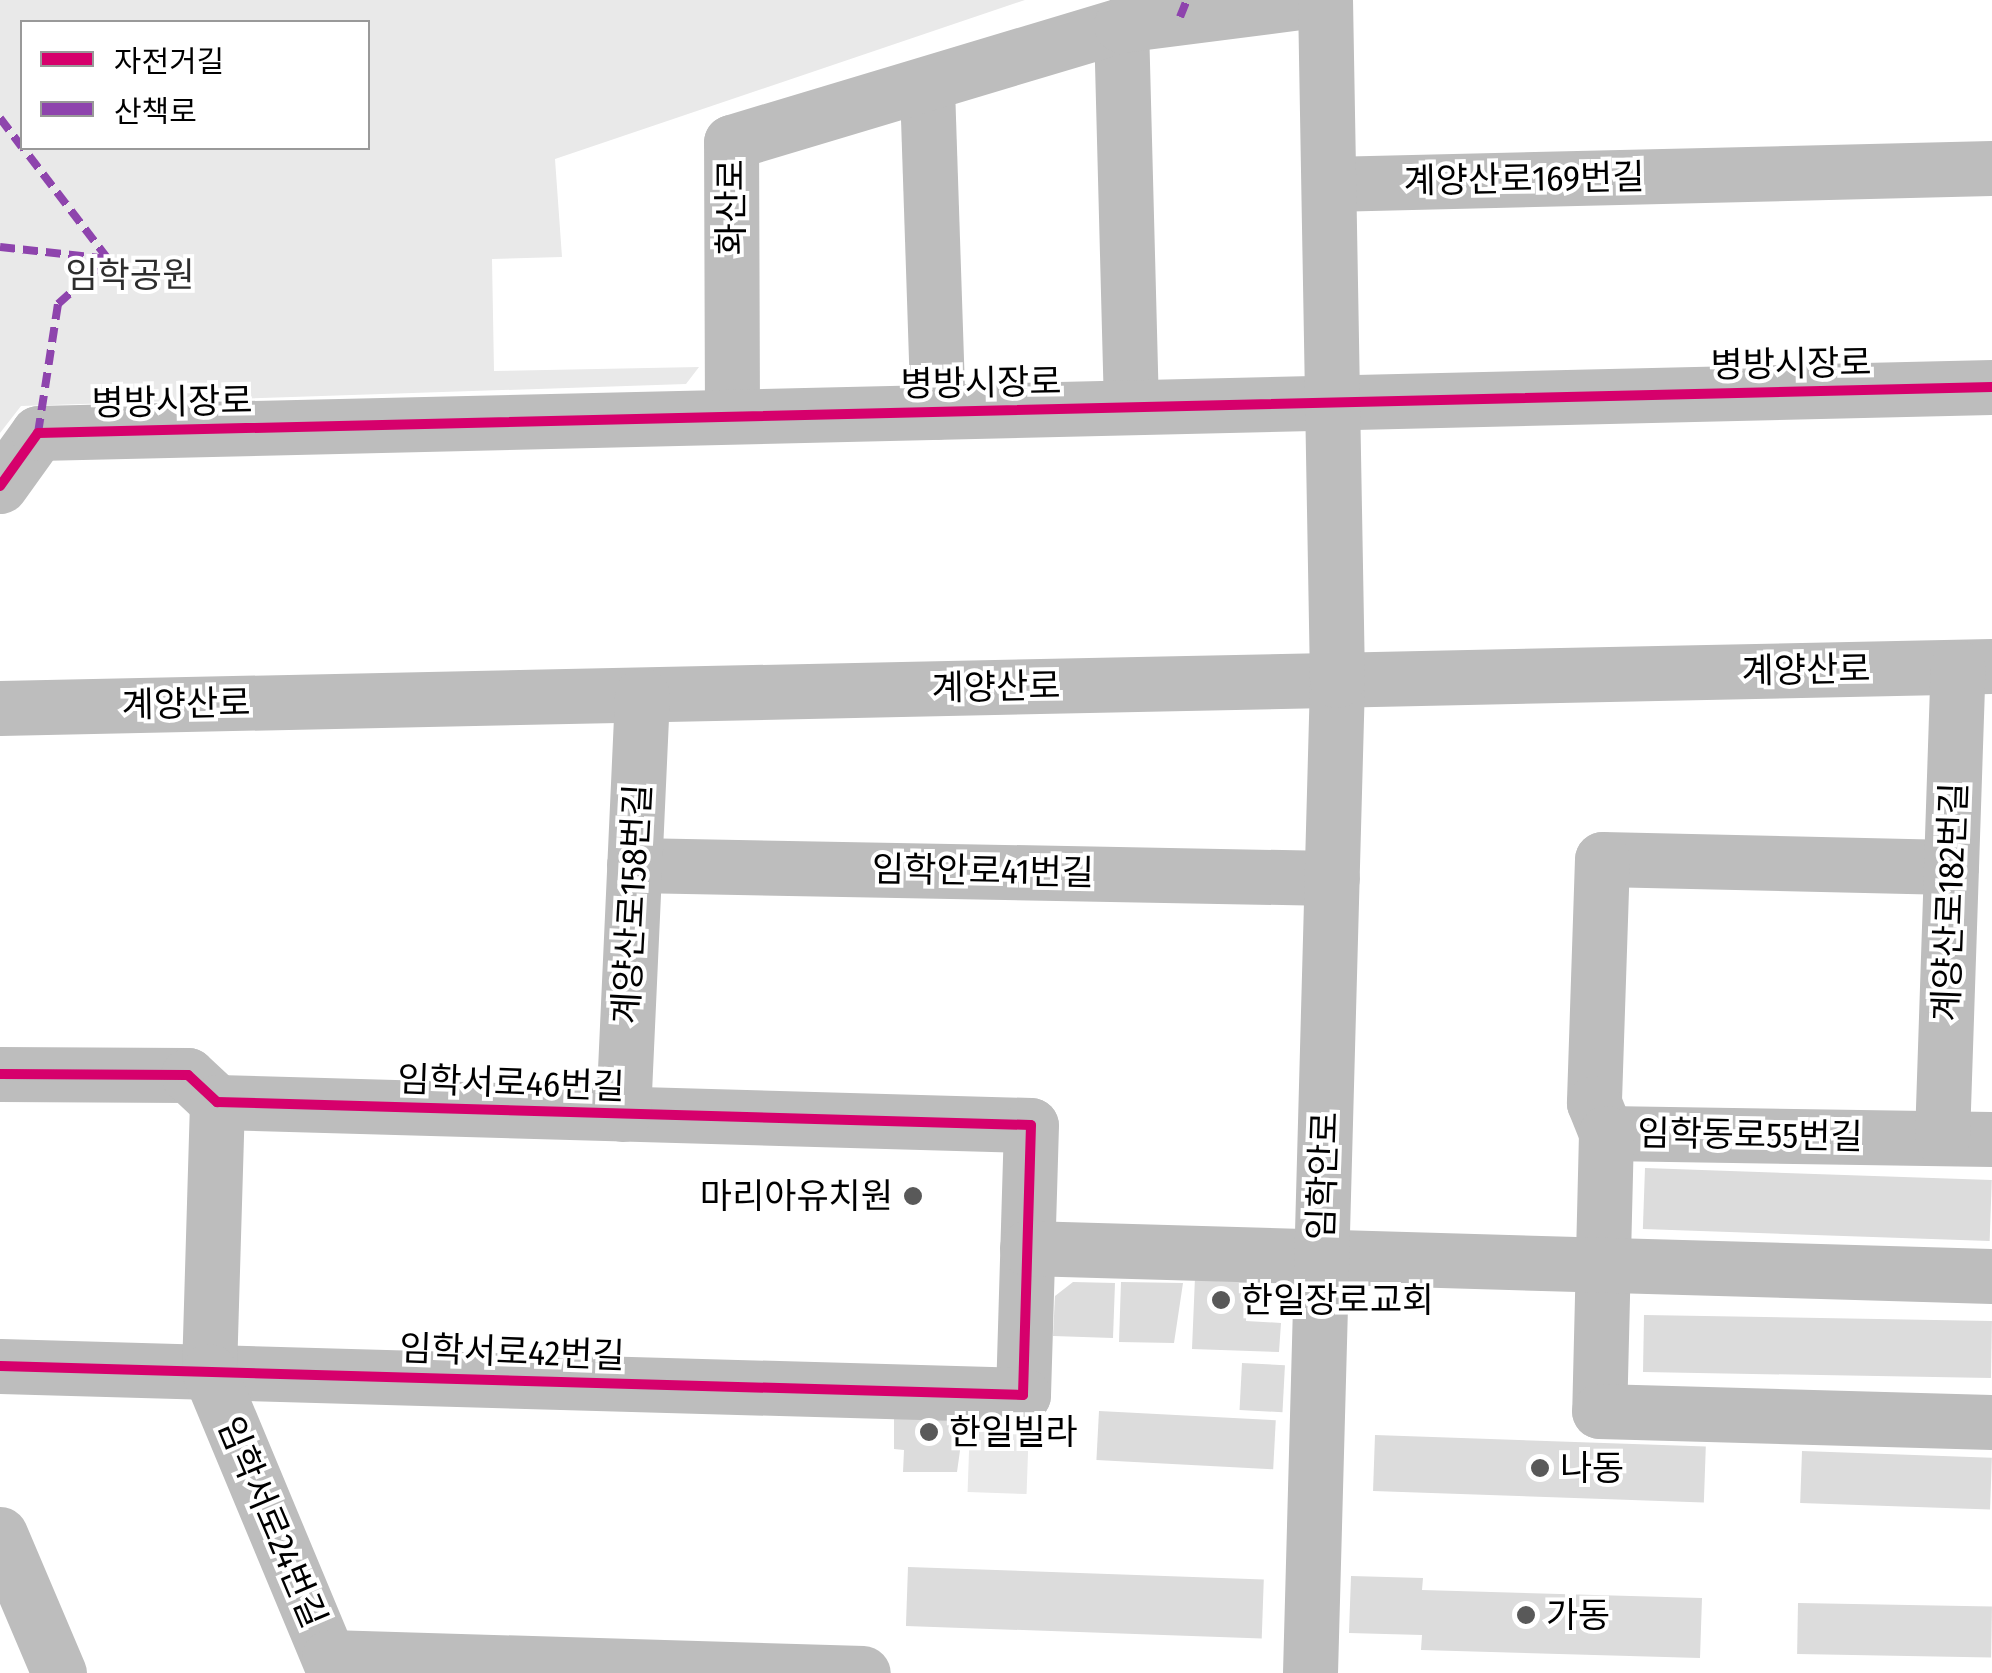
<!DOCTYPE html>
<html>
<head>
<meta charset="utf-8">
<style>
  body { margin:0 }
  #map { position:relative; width:1992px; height:1673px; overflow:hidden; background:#fff; font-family:"Fira Sans Condensed","Noto Sans KR",sans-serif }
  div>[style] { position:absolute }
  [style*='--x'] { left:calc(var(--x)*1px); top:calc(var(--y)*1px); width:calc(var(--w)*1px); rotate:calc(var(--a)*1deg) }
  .green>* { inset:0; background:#e9e9e9; transform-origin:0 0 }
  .building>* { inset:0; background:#dcdcdc; transform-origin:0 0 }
  .minor>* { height:55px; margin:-27.5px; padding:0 27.5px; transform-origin:27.5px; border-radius:27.5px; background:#bdbdbd }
  .quiet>* { height:8px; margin-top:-4px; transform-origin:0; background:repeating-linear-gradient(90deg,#8e44ad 0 15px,transparent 0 23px) }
  .cycleway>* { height:10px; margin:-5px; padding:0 5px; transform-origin:5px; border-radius:5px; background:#d6006c }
  .dots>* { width:28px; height:28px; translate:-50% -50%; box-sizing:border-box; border:5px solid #fff; border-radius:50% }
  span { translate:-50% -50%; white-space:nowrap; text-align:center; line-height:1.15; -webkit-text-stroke:8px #fff; paint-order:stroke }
  .street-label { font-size:35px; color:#000 }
  .park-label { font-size:35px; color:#2e2e2e }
  .poi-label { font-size:35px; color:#000 }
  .right { translate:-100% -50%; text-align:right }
  .left { translate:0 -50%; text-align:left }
  .legend { position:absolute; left:20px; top:20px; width:350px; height:130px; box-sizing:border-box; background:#fff; border:2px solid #999; margin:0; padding:12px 18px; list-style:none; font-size:30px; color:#000 }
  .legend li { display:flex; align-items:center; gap:20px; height:50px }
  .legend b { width:50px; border:2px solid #999 }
</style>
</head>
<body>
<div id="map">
  <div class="green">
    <div style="clip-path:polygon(evenodd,0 0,1025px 0,555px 159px,562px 257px,492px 259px,494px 371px,699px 367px,686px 384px,21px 406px,0 433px,0 0,22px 22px,368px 22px,368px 148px,22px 148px,22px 22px)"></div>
    <div style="left:970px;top:1423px;width:59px;height:69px;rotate:2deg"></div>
  </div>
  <div class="building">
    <div style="left:1645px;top:1168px;width:347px;height:61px;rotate:2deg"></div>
    <div style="clip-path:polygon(1195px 1277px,1248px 1279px,1246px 1321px,1281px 1323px,1279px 1352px,1192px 1349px)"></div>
    <div style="clip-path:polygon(1073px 1282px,1115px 1283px,1113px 1338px,1053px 1336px,1055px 1296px)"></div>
    <div style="clip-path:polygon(1121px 1282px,1183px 1283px,1174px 1343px,1119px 1342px)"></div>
    <div style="left:1644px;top:1315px;width:348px;height:57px;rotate:1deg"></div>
    <div style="left:1242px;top:1363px;width:43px;height:47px;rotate:3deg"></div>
    <div style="left:1099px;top:1411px;width:177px;height:49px;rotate:3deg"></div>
    <div style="clip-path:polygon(894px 1414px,965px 1415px,957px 1472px,903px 1472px,904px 1450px,894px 1449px)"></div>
    <div style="left:1375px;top:1435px;width:331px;height:56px;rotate:2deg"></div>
    <div style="left:1802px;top:1451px;width:190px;height:52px;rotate:2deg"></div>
    <div style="left:908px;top:1567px;width:356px;height:59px;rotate:2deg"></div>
    <div style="clip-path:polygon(1351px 1576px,1423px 1578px,1422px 1590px,1702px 1598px,1700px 1658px,1421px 1650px,1422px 1635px,1349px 1633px)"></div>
    <div style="left:1798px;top:1603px;width:194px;height:51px;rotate:1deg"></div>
  </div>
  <div class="minor">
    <div style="--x:1121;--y:25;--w:382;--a:88.5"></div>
    <div style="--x:927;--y:88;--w:324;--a:88.1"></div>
    <div style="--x:1329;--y:184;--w:663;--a:-1.38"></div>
    <div style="--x:732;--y:416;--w:274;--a:-90.2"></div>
    <div style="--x:731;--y:142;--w:407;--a:-16.7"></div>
    <div style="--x:1121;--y:25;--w:196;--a:-7.3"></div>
    <div style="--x:0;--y:486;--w:65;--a:-54.4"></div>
    <div style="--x:38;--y:433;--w:1955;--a:-1.35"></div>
    <div style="--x:0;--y:708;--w:1992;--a:-1.21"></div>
    <div style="--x:634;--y:865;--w:698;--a:1.07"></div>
    <div style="--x:1951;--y:867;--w:349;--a:-178.7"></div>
    <div style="--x:1602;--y:859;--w:244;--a:91.9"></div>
    <div style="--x:1594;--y:1103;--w:32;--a:68"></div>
    <div style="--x:1606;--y:1133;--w:386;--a:0.9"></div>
    <div style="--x:0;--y:1074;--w:188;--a:0.3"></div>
    <div style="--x:188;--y:1075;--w:40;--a:43"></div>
    <div style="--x:217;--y:1102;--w:814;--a:1.62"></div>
    <div style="--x:1031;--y:1125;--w:270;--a:91.7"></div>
    <div style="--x:1023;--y:1395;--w:1023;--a:-178.38"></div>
    <div style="--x:217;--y:1102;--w:269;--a:91.7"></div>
    <div style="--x:209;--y:1371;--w:327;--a:67.4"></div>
    <div style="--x:623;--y:1114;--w:419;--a:-87.4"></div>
    <div style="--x:1606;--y:1133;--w:278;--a:91.4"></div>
    <div style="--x:1599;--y:1411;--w:393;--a:1.6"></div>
    <div style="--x:1942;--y:1138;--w:471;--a:-88.1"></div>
    <div style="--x:1027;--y:1248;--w:965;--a:1.66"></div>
    <div style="--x:0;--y:1534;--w:151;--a:67"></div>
    <div style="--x:329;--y:1657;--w:534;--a:1.72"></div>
    <div style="--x:1310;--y:1673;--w:993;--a:-88.44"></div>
    <div style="--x:1337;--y:680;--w:680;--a:-91.01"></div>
  </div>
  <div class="quiet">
    <div style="--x:1180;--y:17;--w:18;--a:-68"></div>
    <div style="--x:0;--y:118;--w:36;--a:53"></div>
    <div style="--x:0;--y:247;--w:109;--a:6.3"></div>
    <div style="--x:108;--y:259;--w:140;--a:-127.4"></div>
    <div style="--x:38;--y:433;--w:131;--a:-81.2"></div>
    <div style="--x:58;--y:304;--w:67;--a:-42"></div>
  </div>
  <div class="cycleway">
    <div style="--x:0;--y:486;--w:65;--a:-54.4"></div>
    <div style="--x:38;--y:433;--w:1955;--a:-1.35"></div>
    <div style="--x:0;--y:1074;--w:188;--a:0.3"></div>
    <div style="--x:188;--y:1075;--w:40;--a:43"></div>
    <div style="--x:217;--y:1102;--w:814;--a:1.62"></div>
    <div style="--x:1031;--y:1125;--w:270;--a:91.7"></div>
    <div style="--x:1023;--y:1395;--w:1023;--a:-178.38"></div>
  </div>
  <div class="dots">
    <div style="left:913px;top:1196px;background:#595959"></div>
    <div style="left:1221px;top:1300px;background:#595959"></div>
    <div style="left:929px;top:1432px;background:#595959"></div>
    <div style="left:1540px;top:1468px;background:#595959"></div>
    <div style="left:1526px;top:1615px;background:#595959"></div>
  </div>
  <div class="street-label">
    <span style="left:1524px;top:179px;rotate:-1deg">계양산로169번길</span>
    <span style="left:731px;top:207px;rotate:-90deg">화산로</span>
    <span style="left:1791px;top:364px;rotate:-1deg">병방시장로</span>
    <span style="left:981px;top:383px;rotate:-1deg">병방시장로</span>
    <span style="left:172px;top:402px;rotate:-1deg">병방시장로</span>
    <span style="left:1806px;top:670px;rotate:-1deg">계양산로</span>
    <span style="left:996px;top:687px;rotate:-1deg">계양산로</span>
    <span style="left:186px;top:704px;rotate:-1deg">계양산로</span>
    <span style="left:983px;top:871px;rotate:1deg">임학안로41번길</span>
    <span style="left:1950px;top:902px;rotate:-88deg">계양산로182번길</span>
    <span style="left:632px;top:904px;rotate:-87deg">계양산로158번길</span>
    <span style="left:511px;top:1083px;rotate:2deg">임학서로46번길</span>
    <span style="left:1750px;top:1135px;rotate:1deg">임학동로55번길</span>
    <span style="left:1323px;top:1176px;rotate:-88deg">임학안로</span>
    <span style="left:512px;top:1352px;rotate:2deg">임학서로42번길</span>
    <span style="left:272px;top:1522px;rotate:67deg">임학서로24번길</span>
  </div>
  <div class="park-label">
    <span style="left:130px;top:275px">임학공원</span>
  </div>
  <div class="poi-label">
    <span class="right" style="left:893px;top:1196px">마리아유치원</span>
    <span class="left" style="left:1241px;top:1300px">한일장로교회</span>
    <span class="left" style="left:949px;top:1432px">한일빌라</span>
    <span class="left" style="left:1560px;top:1468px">나동</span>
    <span class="left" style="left:1546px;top:1615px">가동</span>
  </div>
  <ul class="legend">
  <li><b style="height:12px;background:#d6006c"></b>자전거길</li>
  <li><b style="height:12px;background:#8e44ad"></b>산책로</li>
  </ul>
</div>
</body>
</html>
